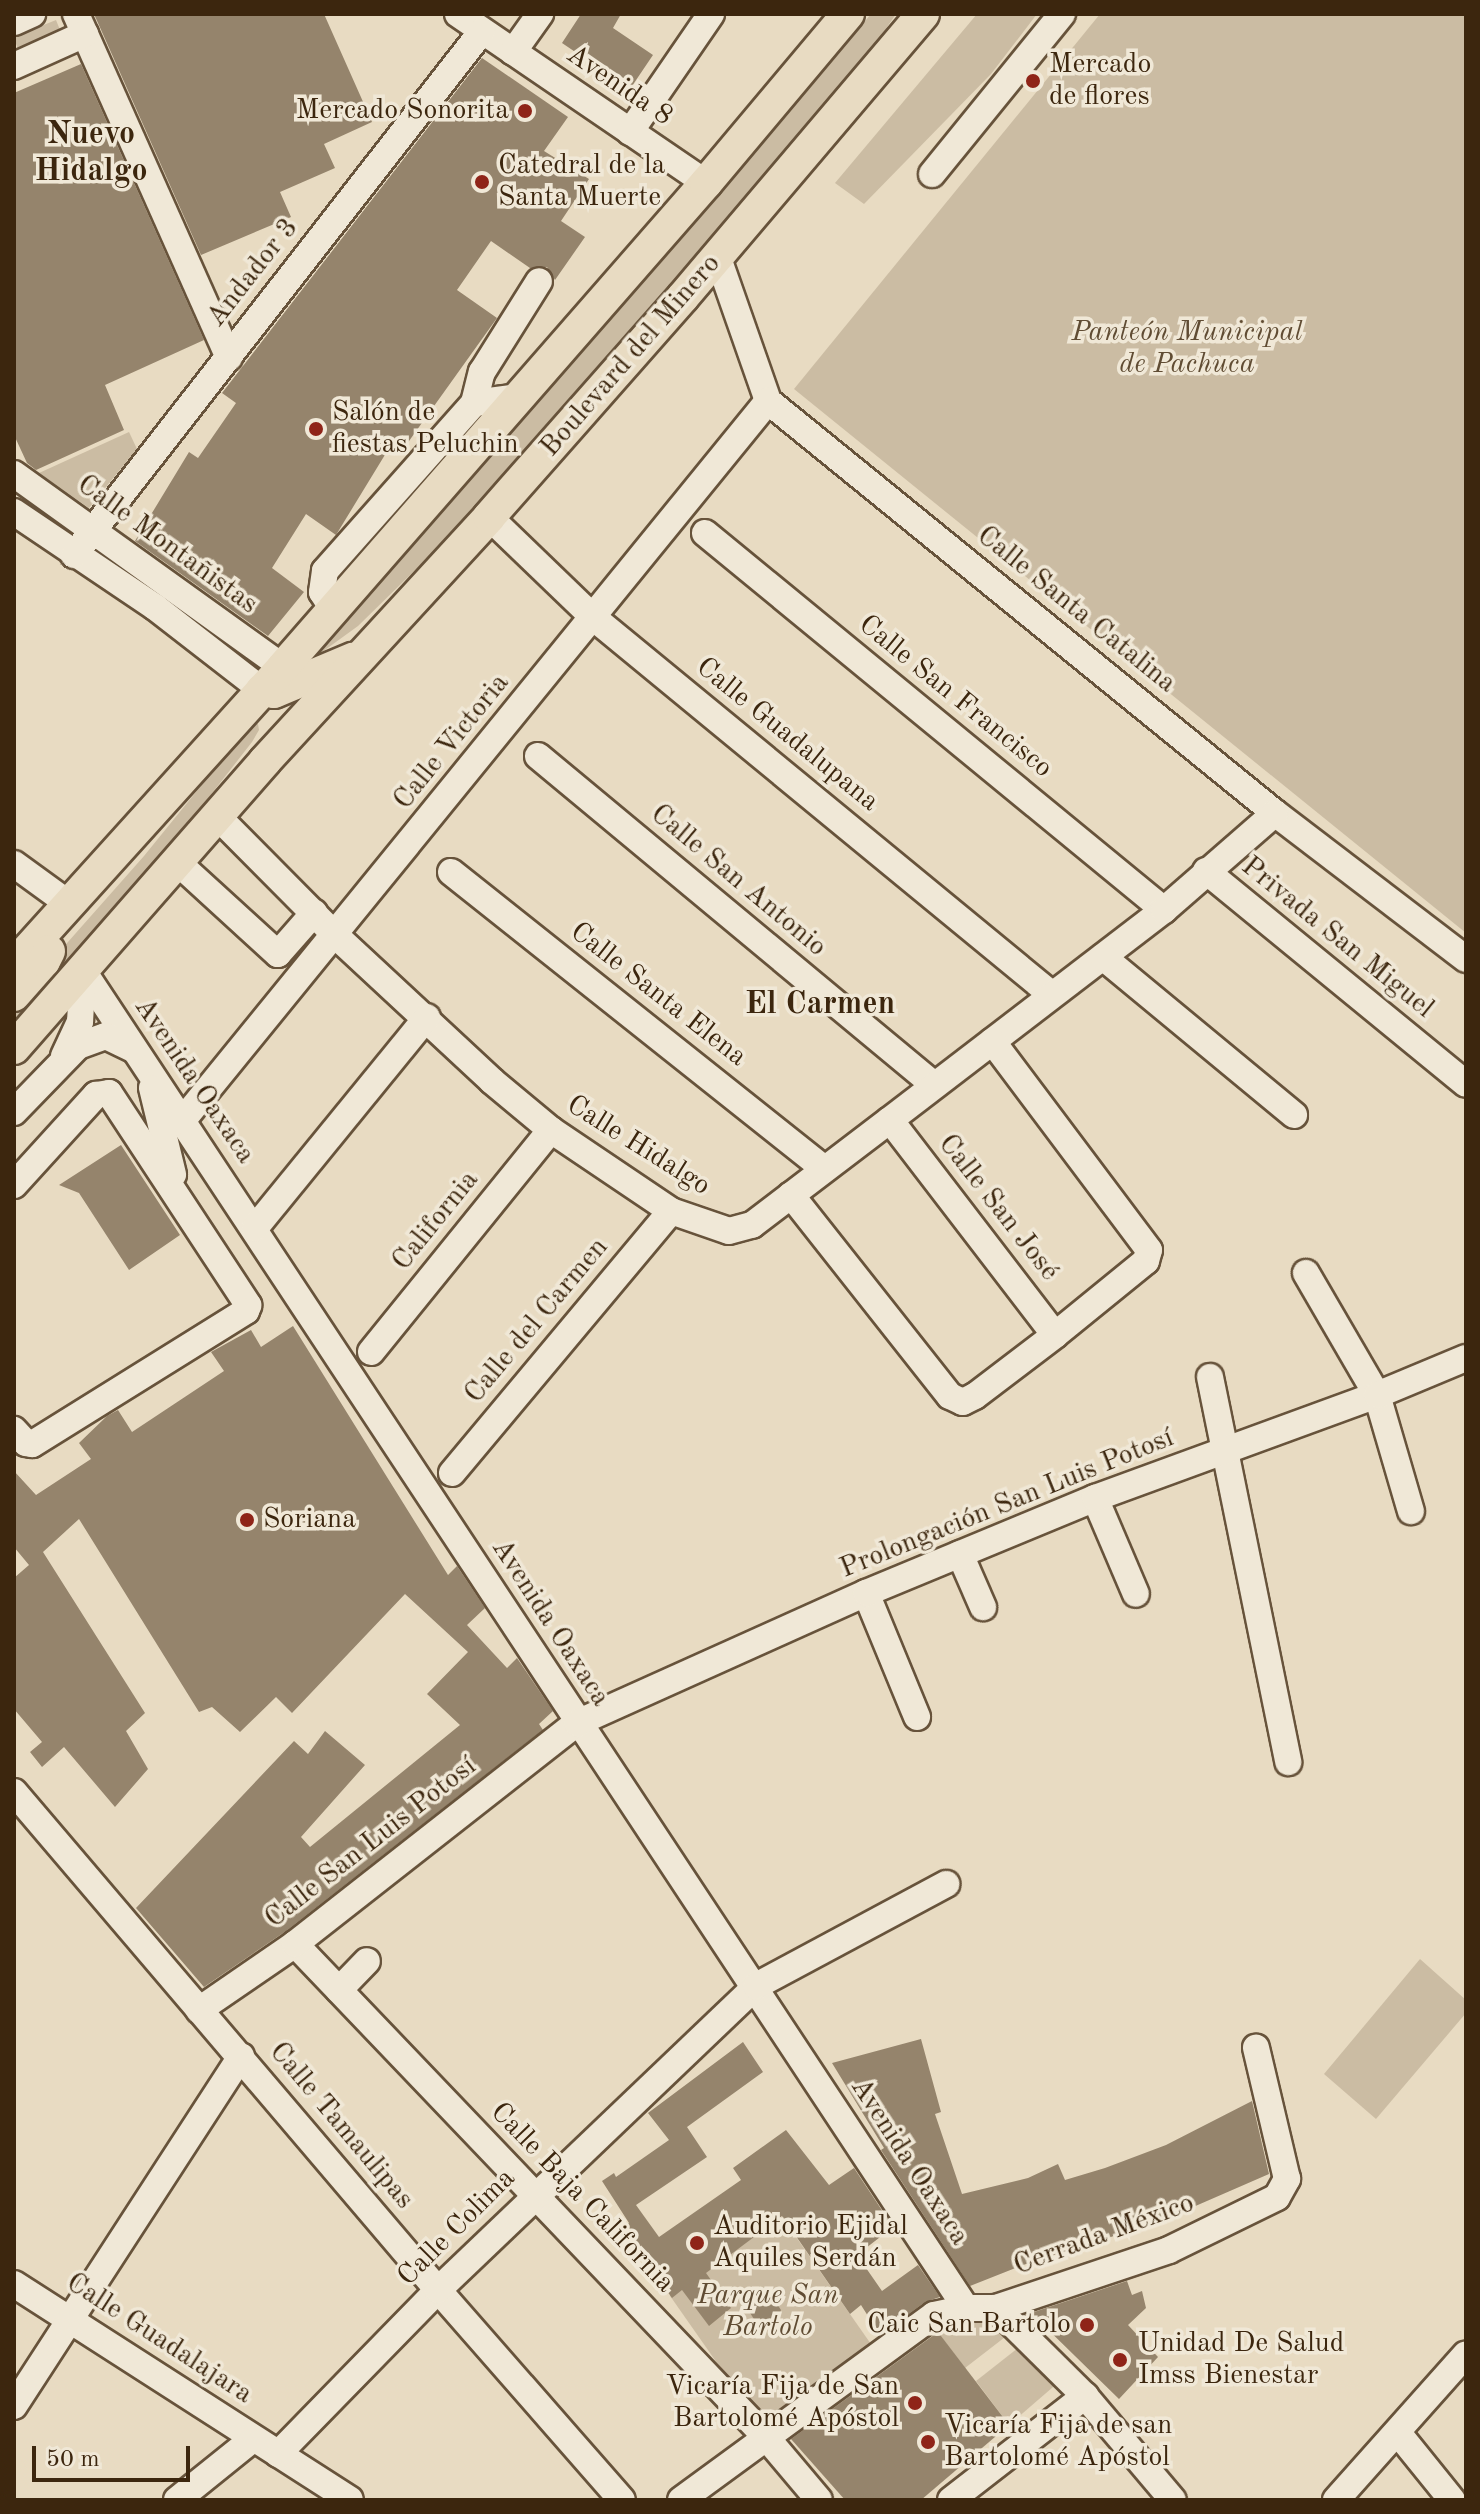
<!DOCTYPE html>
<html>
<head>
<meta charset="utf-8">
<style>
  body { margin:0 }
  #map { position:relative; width:1480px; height:2514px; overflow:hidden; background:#e8dbc2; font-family:"Old Standard TT",serif }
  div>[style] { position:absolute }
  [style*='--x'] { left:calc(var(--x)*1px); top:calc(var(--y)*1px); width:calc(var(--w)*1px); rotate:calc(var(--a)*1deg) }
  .green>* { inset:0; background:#cbbca3; transform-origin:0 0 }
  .building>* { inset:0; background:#95846c }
  .roads { filter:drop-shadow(2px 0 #67533b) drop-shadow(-2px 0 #67533b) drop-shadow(0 2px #67533b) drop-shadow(0 -2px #67533b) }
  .minor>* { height:26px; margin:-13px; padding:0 13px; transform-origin:13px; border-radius:13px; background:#f0e8d7 }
  .major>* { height:32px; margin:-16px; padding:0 16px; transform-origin:16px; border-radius:16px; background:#e8dbc2 }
  .dots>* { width:22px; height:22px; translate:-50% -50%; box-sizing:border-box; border:4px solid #f0e8d7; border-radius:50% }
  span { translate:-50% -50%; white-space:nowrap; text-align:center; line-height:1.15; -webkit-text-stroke:7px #f0e8d7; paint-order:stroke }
  .poi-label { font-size:28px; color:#3c260e }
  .left { translate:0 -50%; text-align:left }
  .right { translate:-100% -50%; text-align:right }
  .street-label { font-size:28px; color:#3c260e }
  .park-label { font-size:28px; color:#604c33; font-style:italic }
  .quarter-label { font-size:32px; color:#3c260e; font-weight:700 }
  .frame { position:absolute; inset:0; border:16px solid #3c260e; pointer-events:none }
  .scale { position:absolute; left:32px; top:2446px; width:158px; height:36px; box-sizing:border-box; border:4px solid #3c260e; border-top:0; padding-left:10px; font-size:24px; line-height:28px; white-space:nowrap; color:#3c260e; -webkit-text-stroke:6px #f0e8d7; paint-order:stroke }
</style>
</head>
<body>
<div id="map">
  <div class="green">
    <div style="clip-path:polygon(871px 14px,896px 14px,867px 56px,749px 201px,458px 528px,358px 626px,318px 655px,317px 647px,704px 211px)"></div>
    <div style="clip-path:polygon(977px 14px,1037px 14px,991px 74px,864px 204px,835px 183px)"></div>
    <div style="clip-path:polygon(1100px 14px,1466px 14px,1466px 933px,794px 389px)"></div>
    <div style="left:56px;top:20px;width:11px;height:46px;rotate:68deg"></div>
    <div style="clip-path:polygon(129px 432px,137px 449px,89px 508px,39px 473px)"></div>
    <div style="clip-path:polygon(252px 723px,258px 724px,259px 730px,252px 742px,141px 884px,14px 1026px,14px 1003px,144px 856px)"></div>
    <div style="clip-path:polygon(1420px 1959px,1466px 2000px,1466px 2013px,1376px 2119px,1324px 2074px)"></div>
    <div style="left:782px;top:2217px;width:163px;height:137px;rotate:55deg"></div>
    <div style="clip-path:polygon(968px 2314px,983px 2314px,1009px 2334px,965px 2368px,937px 2331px)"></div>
    <div style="clip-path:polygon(1023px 2344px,1060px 2381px,1009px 2425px,976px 2381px)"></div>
  </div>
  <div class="building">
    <div style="clip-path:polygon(94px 14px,324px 14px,372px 122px,324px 144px,335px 168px,280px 192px,291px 217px,201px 255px)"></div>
    <div style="clip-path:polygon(581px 14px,621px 14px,613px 28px,653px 55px,630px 89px,562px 43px)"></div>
    <div style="clip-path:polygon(482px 58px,568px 117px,544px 151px,589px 179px,561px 221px,585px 237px,555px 280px,547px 267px,530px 268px,491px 241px,457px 290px,497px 318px,404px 448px,394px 440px,336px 535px,306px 514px,272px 568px,304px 592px,268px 636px,135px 541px,189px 452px,198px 458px,236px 403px,222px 393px)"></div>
    <div style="clip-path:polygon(81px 64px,204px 340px,105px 385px,124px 430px,36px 470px,27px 463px,14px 435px,14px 93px)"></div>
    <div style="clip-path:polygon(121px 1145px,180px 1235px,129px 1270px,79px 1193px,59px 1185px)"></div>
    <div style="clip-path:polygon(293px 1326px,448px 1575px,457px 1566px,485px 1608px,467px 1625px,507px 1668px,517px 1658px,553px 1711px,539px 1724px,543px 1730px,286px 1931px,204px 1987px,136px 1908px,294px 1741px,308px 1754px,325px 1731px,365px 1765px,301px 1837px,310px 1847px,460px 1725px,427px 1694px,468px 1652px,405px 1594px,292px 1713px,276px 1697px,240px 1732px,212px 1707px,199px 1712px,79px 1519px,43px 1552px,145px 1713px,126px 1731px,148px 1769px,115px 1807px,64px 1747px,42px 1767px,30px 1752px,42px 1742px,14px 1709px,14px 1578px,29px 1565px,14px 1547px,14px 1471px,36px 1495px,91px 1459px,79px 1443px,107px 1416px,118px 1410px,132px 1432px,224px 1371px,211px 1352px,251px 1330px,261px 1347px)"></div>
    <div style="clip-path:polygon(921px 2039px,941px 2112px,935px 2114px,962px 2194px,1028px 2178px,1058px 2164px,1065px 2180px,1105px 2168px,1166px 2145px,1252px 2101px,1269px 2174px,1161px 2221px,1023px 2265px,970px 2286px,881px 2150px,884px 2148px,832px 2063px)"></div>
    <div style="clip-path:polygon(743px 2042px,763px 2072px,687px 2127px,707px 2157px,636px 2205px,659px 2237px,741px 2180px,733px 2168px,786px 2130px,829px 2185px,854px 2168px,893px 2227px,857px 2255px,882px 2291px,918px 2265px,940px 2297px,925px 2302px,880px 2335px,861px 2305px,850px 2314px,782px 2216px,706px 2273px,731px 2308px,709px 2326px,682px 2290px,672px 2298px,622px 2228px,629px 2223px,602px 2181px,614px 2173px,616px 2177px,669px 2140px,648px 2113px)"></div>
    <div style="clip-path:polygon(1127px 2281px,1132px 2295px,1142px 2291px,1146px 2308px,1128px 2325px,1158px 2357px,1119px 2399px,1031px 2313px)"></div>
    <div style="clip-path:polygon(764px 2297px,775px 2301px,781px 2310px,777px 2321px,767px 2327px,757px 2324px,747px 2308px)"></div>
    <div style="clip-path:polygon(938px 2332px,1009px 2425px,921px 2500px,845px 2500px,791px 2439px)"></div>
  </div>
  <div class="roads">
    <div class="minor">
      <div style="--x:76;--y:14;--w:376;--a:66"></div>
      <div style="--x:458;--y:14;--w:300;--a:34.3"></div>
      <div style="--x:14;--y:22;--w:20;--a:-24"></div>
      <div style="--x:513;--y:52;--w:47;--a:-54.6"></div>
      <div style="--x:14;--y:66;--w:78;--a:-24.3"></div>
      <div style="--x:630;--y:132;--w:143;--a:-55.5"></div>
      <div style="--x:932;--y:174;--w:206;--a:-50.9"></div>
      <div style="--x:718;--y:258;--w:151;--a:70.7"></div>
      <div style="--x:768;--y:401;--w:653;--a:39.1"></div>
      <div style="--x:1275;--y:813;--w:240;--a:37.4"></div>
      <div style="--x:474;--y:403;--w:32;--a:-76"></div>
      <div style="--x:482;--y:372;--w:107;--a:-57.9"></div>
      <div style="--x:14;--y:474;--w:331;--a:35.7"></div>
      <div style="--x:14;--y:512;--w:170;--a:34"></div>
      <div style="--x:155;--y:607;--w:135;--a:37.8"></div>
      <div style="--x:489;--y:517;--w:146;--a:43.9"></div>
      <div style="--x:594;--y:618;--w:592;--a:39.45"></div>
      <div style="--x:705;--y:533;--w:594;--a:39.4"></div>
      <div style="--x:74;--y:555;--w:664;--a:-52.09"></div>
      <div style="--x:333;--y:609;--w:20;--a:-123"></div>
      <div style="--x:322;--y:592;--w:21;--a:-82"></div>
      <div style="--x:325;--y:571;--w:225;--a:-48.4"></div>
      <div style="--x:474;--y:403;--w:44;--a:-7.8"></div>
      <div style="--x:538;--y:756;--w:515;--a:39.72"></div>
      <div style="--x:217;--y:816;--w:166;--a:45.2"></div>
      <div style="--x:334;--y:934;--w:216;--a:42.9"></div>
      <div style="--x:492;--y:1081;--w:77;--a:39.7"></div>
      <div style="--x:551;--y:1130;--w:145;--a:34"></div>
      <div style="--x:671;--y:1211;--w:61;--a:19"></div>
      <div style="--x:729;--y:1231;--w:24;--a:-15"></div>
      <div style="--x:752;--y:1225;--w:173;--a:-37.3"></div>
      <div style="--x:890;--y:1120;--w:345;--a:-37.5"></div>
      <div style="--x:1164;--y:910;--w:147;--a:-41.1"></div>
      <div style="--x:176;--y:861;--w:138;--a:42.4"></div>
      <div style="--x:278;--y:954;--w:55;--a:-48.7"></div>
      <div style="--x:14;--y:864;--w:68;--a:36"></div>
      <div style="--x:1206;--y:871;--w:336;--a:39.3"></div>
      <div style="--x:451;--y:872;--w:477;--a:38.5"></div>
      <div style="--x:1103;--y:957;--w:248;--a:39.6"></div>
      <div style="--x:83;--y:971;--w:1602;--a:56.56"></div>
      <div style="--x:64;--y:1056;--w:38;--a:-65"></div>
      <div style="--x:80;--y:1022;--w:51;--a:-86.6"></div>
      <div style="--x:152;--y:1088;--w:89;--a:76.3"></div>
      <div style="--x:14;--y:1112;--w:92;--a:-45.9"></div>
      <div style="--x:78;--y:1046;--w:30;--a:-20"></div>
      <div style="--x:106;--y:1036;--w:30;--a:26"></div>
      <div style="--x:890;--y:1120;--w:271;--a:52.5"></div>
      <div style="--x:182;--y:1121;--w:928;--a:-50.86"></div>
      <div style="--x:14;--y:1185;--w:122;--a:-47.7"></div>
      <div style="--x:96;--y:1095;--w:13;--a:-9"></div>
      <div style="--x:109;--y:1093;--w:254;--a:56.7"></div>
      <div style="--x:248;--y:1305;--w:6;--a:108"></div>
      <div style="--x:246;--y:1311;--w:252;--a:148.1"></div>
      <div style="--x:32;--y:1444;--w:6;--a:-171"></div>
      <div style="--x:26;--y:1443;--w:18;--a:-133"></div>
      <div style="--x:791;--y:1195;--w:256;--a:51.7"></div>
      <div style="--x:950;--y:1396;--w:14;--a:25"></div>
      <div style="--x:963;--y:1402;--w:13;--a:-27"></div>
      <div style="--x:975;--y:1396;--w:101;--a:-37.3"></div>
      <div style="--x:1055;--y:1335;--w:117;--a:-39.1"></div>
      <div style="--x:1146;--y:1261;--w:11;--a:-75"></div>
      <div style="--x:1149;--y:1250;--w:261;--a:-126.9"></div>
      <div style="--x:255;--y:1228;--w:272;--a:-50.8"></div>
      <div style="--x:1306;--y:1273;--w:141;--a:59.8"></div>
      <div style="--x:1377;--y:1395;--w:121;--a:73.7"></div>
      <div style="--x:371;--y:1352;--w:286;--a:-51"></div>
      <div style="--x:1210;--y:1377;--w:393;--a:78.5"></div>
      <div style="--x:452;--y:1473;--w:341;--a:-50.1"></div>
      <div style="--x:1095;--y:1498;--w:104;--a:66.9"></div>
      <div style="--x:960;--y:1554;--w:58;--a:66.5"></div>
      <div style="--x:866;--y:1593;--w:134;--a:67.6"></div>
      <div style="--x:14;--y:1792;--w:654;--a:49.59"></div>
      <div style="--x:438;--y:2290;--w:279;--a:48.8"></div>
      <div style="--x:295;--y:1944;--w:682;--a:46.31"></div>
      <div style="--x:766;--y:2437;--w:82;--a:49.9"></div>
      <div style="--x:339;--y:1990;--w:40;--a:-46"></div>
      <div style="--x:199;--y:2010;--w:116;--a:-34.5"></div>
      <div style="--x:295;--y:1944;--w:358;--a:-38.1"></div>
      <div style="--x:577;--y:1723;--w:317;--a:-24.2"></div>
      <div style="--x:866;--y:1593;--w:248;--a:-22.5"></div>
      <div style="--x:1095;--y:1498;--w:300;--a:-20.1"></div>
      <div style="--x:1377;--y:1395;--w:96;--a:-22.6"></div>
      <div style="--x:14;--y:2284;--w:399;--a:32.7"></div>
      <div style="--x:996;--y:2308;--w:125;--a:44.7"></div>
      <div style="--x:1085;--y:2396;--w:136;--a:49.8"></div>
      <div style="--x:14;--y:2406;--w:417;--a:-57"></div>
      <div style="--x:1398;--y:2433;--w:86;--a:51.1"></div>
      <div style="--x:278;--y:2454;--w:229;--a:-45.7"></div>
      <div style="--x:438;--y:2290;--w:440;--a:-43.7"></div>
      <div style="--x:756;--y:1986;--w:216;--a:-28.2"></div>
      <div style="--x:177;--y:2500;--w:97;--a:-38.8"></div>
      <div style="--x:681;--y:2500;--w:313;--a:-36.2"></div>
      <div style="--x:934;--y:2315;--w:33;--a:-12"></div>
      <div style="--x:966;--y:2308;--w:30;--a:0"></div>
      <div style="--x:996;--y:2308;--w:182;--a:-18.5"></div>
      <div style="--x:1169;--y:2250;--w:120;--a:-26.1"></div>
      <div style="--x:1277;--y:2197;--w:21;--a:-61"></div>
      <div style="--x:1287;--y:2179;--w:135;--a:-103.3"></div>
      <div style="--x:951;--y:2500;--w:170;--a:-37.8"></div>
      <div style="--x:1336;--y:2500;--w:195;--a:-48.3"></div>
    </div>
    <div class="major">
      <div style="--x:262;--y:690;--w:12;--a:9"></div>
      <div style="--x:274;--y:692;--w:85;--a:-22.9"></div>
      <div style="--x:14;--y:965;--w:401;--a:-47.9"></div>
      <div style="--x:283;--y:667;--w:643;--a:-48.85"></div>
      <div style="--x:706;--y:183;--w:221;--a:-50"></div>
      <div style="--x:14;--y:995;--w:45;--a:-48.6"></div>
      <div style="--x:44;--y:961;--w:11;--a:-63"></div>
      <div style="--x:14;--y:1048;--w:381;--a:-48.8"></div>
      <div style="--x:265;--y:761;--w:331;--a:-47.4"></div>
      <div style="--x:489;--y:517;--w:293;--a:-48.6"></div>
      <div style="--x:683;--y:297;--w:371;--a:-49.7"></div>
    </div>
  </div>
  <div class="dots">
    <div style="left:1033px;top:81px;background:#8f2418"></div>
    <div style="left:525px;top:111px;background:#8f2418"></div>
    <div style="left:482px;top:182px;background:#8f2418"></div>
    <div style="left:316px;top:429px;background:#8f2418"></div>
    <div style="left:247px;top:1520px;background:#8f2418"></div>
    <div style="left:697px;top:2243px;background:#8f2418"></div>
    <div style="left:1087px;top:2325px;background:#8f2418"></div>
    <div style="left:1120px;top:2360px;background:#8f2418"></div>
    <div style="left:915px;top:2403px;background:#8f2418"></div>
    <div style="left:928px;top:2442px;background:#8f2418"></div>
  </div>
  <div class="poi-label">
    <span class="left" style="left:1049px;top:81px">Mercado<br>de flores</span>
    <span class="right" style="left:509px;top:111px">Mercado Sonorita</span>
    <span class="left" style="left:498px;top:182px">Catedral de la<br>Santa Muerte</span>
    <span class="left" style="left:332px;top:429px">Salón de<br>fiestas Peluchin</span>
    <span class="left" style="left:263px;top:1520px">Soriana</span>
    <span class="left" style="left:713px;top:2243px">Auditorio Ejidal<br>Aquiles Serdán</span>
    <span class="right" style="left:1071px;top:2325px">Caic San Bartolo</span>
    <span class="left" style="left:1138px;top:2360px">Unidad De Salud<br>Imss Bienestar</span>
    <span class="right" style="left:899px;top:2403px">Vicaría Fija de San<br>Bartolomé Apóstol</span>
    <span class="left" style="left:944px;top:2442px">Vicaría Fija de san<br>Bartolomé Apóstol</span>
  </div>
  <div class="street-label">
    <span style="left:619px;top:86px;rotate:34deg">Avenida 8</span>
    <span style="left:253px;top:273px;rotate:-52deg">Andador 3</span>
    <span style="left:631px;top:356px;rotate:-49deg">Boulevard del Minero</span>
    <span style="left:167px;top:545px;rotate:36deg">Calle Montañistas</span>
    <span style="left:1076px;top:610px;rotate:39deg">Calle Santa Catalina</span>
    <span style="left:955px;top:697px;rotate:39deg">Calle San Francisco</span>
    <span style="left:787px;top:735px;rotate:39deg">Calle Guadalupana</span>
    <span style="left:452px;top:742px;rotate:-51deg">Calle Victoria</span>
    <span style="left:738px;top:881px;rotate:40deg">Calle San Antonio</span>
    <span style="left:1337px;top:938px;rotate:39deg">Privada San Miguel</span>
    <span style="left:658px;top:995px;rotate:38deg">Calle Santa Elena</span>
    <span style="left:194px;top:1081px;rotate:56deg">Avenida Oaxaca</span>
    <span style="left:638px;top:1146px;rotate:32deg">Calle Hidalgo</span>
    <span style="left:998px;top:1208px;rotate:52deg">Calle San José</span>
    <span style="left:436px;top:1221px;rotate:-51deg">California</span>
    <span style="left:537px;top:1321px;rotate:-50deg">Calle del Carmen</span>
    <span style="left:1007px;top:1504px;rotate:-22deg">Prolongación San Luis Potosí</span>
    <span style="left:550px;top:1623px;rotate:57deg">Avenida Oaxaca</span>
    <span style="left:371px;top:1843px;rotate:-38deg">Calle San Luis Potosí</span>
    <span style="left:341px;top:2126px;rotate:50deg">Calle Tamaulipas</span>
    <span style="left:909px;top:2162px;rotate:57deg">Avenida Oaxaca</span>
    <span style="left:582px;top:2198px;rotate:46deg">Calle Baja California</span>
    <span style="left:457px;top:2228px;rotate:-45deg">Calle Colima</span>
    <span style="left:1104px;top:2235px;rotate:-20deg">Cerrada México</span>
    <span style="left:159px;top:2339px;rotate:33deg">Calle Guadalajara</span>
  </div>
  <div class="park-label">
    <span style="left:1187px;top:349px">Panteón Municipal<br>de Pachuca</span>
    <span style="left:768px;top:2312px">Parque San<br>Bartolo</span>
  </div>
  <div class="quarter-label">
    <span style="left:91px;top:154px">Nuevo<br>Hidalgo</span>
    <span style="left:820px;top:1005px">El Carmen</span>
  </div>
  <div class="frame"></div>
  <div class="scale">50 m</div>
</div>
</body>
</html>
